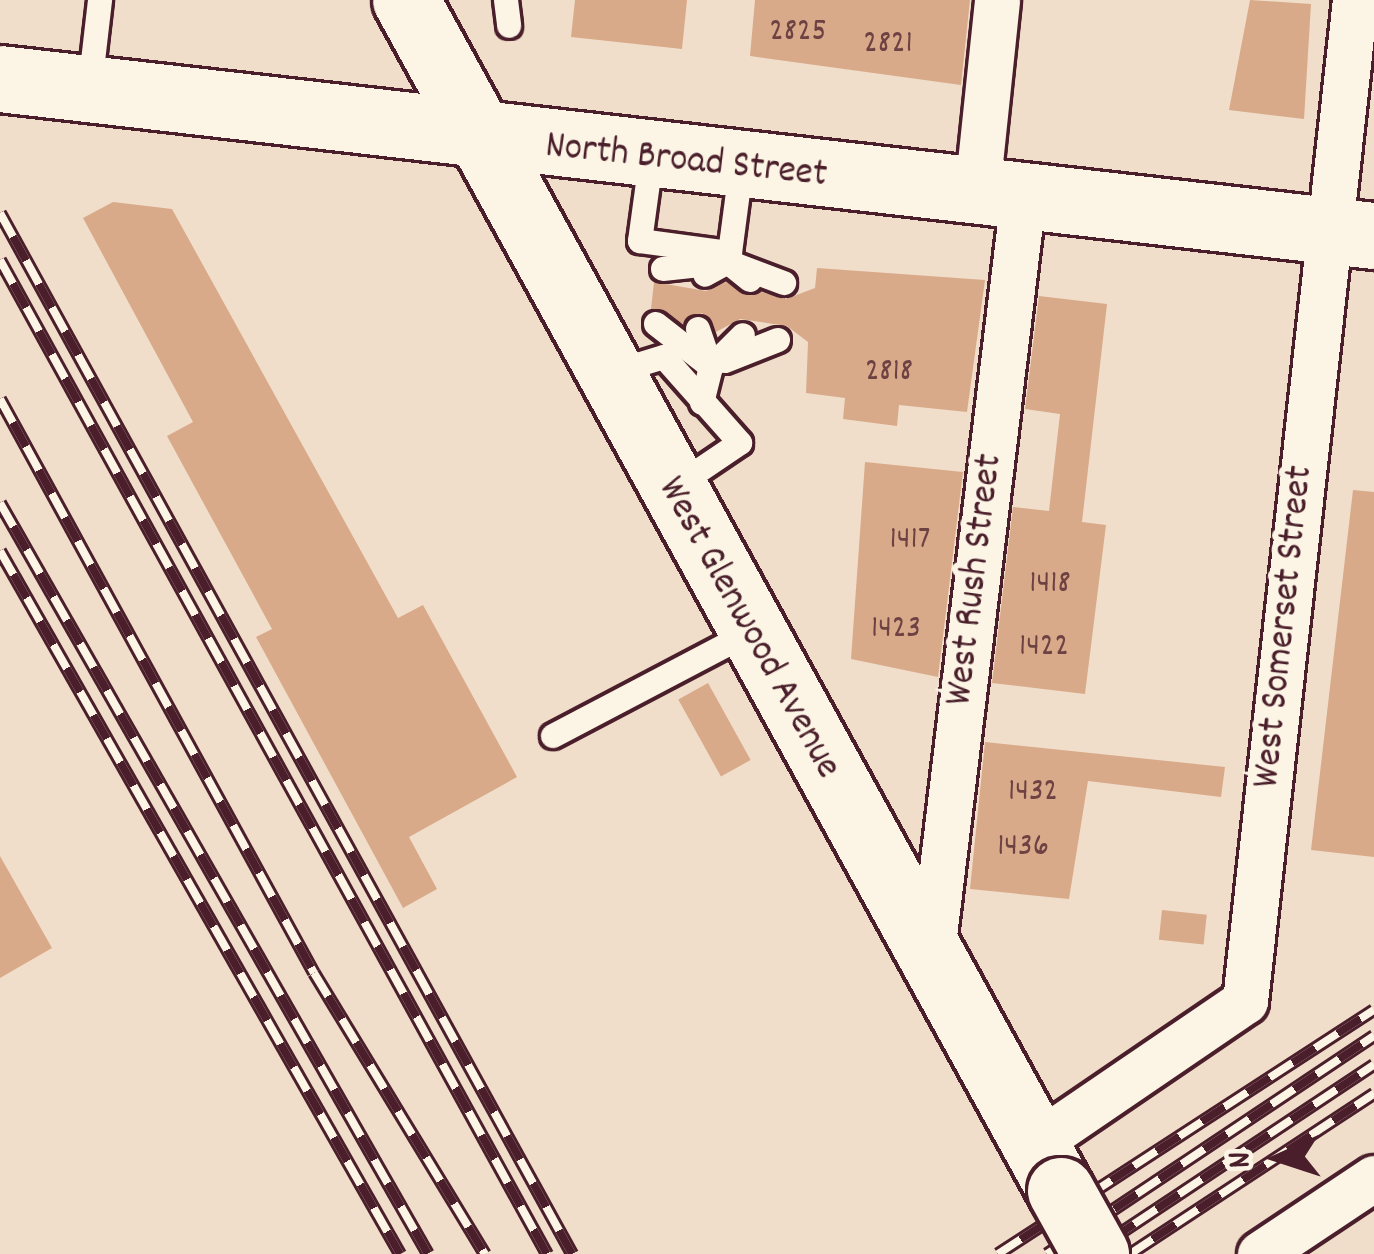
<!DOCTYPE html>
<html>
<head>
<meta charset="utf-8">
<style>
  body { margin:0 }
  #map { position:relative; width:1374px; height:1254px; overflow:hidden; background:#f1deca; font-family:Dekko,sans-serif }
  div>[style] { position:absolute }
  [style*='--x'] { left:calc(var(--x)*1px); top:calc(var(--y)*1px); width:calc(var(--w)*1px); rotate:calc(var(--a)*1deg) }
  .building>* { inset:0; background:#d8aa8a; transform-origin:0 0 }
  .roads { filter:drop-shadow(3px 0 #4a1f2b) drop-shadow(-3px 0 #4a1f2b) drop-shadow(0 3px #4a1f2b) drop-shadow(0 -3px #4a1f2b) }
  .service>* { height:24px; margin:-12px; padding:0 12px; transform-origin:12px; border-radius:12px; background:#fcf5e5 }
  .minor>* { height:45px; margin:-22.5px; padding:0 22.5px; transform-origin:22.5px; border-radius:22.5px; background:#fcf5e5 }
  .secondary>* { height:66px; margin:-33px; padding:0 33px; transform-origin:33px; border-radius:33px; background:#fcf5e5 }
  .primary>* { height:66px; margin:-33px; padding:0 33px; transform-origin:33px; border-radius:33px; background:#fcf5e5 }
  .rail>* { height:14px; margin-top:-7px; transform-origin:0; background:repeating-linear-gradient(90deg,#fcf5e5 0 27px,#4a1f2b 0 54px); box-sizing:border-box; border-block:3px solid #4a1f2b }
  .bridges { filter:drop-shadow(3px 0 #4a1f2b) drop-shadow(-3px 0 #4a1f2b) drop-shadow(0 3px #4a1f2b) drop-shadow(0 -3px #4a1f2b) }
  .secondary-bridge>* { height:66px; margin:-33px; padding:0 33px; transform-origin:33px; border-radius:33px; background:#fcf5e5 }
  span { translate:-50% -50%; white-space:nowrap; text-align:center; line-height:1.15; -webkit-text-stroke:12px #fcf5e5; paint-order:stroke }
  .number-label { font-size:33px; color:#6e4243 }
  .number-label span { -webkit-text-stroke-width:0 }
  .street-label { font-size:39px; color:#4a1f2b }
  .north { position:absolute; left:1218px; top:1098px; width:120px; height:120px; -webkit-text-stroke:9px #fcf5e5; paint-order:stroke; rotate:267deg; font-size:33px; font-weight:700; line-height:48px; text-align:center; color:#4a1f2b }
  .north::after { content:''; display:block; margin:auto; width:42px; height:54px; background:#4a1f2b; clip-path:polygon(50% 0,100% 100%,50% 72%,0 100%) }
</style>
</head>
<body>
<div id="map">
  <div class="building">
    <div style="clip-path:polygon(575px 0,687px 0,682px 49px,571px 37px)"></div>
    <div style="clip-path:polygon(755px 0,970px 0,961px 85px,750px 56px)"></div>
    <div style="clip-path:polygon(1250px 0,1311px 4px,1304px 119px,1229px 110px)"></div>
    <div style="clip-path:polygon(113px 202px,172px 209px,398px 618px,423px 605px,517px 777px,409px 837px,437px 889px,403px 908px,256px 637px,272px 629px,167px 436px,193px 422px,83px 218px)"></div>
    <div style="clip-path:polygon(817px 268px,985px 280px,967px 412px,899px 405px,897px 426px,843px 419px,845px 398px,806px 393px,808px 342px,787px 326px,740px 319px,716px 332px,702px 313px,683px 324px,651px 309px,654px 282px,706px 291px,726px 282px,786px 299px,815px 288px)"></div>
    <div style="clip-path:polygon(1039px 296px,1107px 304px,1082px 522px,1106px 525px,1085px 694px,992px 683px,1013px 507px,1049px 511px,1060px 414px,1025px 409px)"></div>
    <div style="clip-path:polygon(865px 462px,963px 472px,938px 677px,851px 659px)"></div>
    <div style="clip-path:polygon(1353px 490px,1374px 492px,1374px 857px,1311px 850px)"></div>
    <div style="left:708px;top:683px;width:88px;height:34px;rotate:61deg"></div>
    <div style="clip-path:polygon(985px 742px,1225px 767px,1221px 797px,1088px 781px,1069px 899px,970px 889px)"></div>
    <div style="clip-path:polygon(0 856px,52px 948px,0 978px)"></div>
    <div style="left:1162px;top:910px;width:45px;height:30px;rotate:6deg"></div>
  </div>
  <div class="roads">
    <div class="service">
      <div style="--x:506;--y:0;--w:26;--a:83"></div>
      <div style="--x:90;--y:87;--w:88;--a:-83.4"></div>
      <div style="--x:651;--y:161;--w:81;--a:97.8"></div>
      <div style="--x:640;--y:241;--w:91;--a:7.6"></div>
      <div style="--x:730;--y:253;--w:84;--a:-82.5"></div>
      <div style="--x:663;--y:269;--w:65;--a:-6.1"></div>
      <div style="--x:728;--y:262;--w:26;--a:151"></div>
      <div style="--x:750;--y:280;--w:28;--a:-141"></div>
      <div style="--x:728;--y:262;--w:60;--a:20.6"></div>
      <div style="--x:656;--y:324;--w:70;--a:38"></div>
      <div style="--x:711;--y:367;--w:37;--a:104"></div>
      <div style="--x:698;--y:329;--w:40;--a:71.1"></div>
      <div style="--x:711;--y:367;--w:45;--a:-45"></div>
      <div style="--x:725;--y:361;--w:57;--a:-21.6"></div>
      <div style="--x:615;--y:372;--w:51;--a:-17"></div>
      <div style="--x:664;--y:357;--w:115;--a:48.5"></div>
      <div style="--x:740;--y:443;--w:75;--a:145.9"></div>
      <div style="--x:553;--y:736;--w:221;--a:-27.7"></div>
    </div>
    <div class="minor">
      <div style="--x:977;--y:191;--w:192;--a:-84"></div>
      <div style="--x:931;--y:960;--w:768;--a:-83.12"></div>
      <div style="--x:1034;--y:1145;--w:255;--a:-34.3"></div>
      <div style="--x:1245;--y:1001;--w:1007;--a:-83.73"></div>
      <div style="--x:1260;--y:1254;--w:137;--a:-33.7"></div>
    </div>
    <div class="secondary">
      <div style="--x:406;--y:0;--w:1359;--a:61.19"></div>
    </div>
    <div class="primary">
      <div style="--x:0;--y:79;--w:1383;--a:6.52"></div>
    </div>
  </div>
  <div class="rail">
    <div style="--x:0;--y:213;--w:1188;--a:61.21"></div>
    <div style="--x:0;--y:260;--w:1135;--a:61.18"></div>
    <div style="--x:0;--y:399;--w:654;--a:61.32"></div>
    <div style="--x:314;--y:973;--w:329;--a:58.7"></div>
    <div style="--x:0;--y:503;--w:864;--a:60.32"></div>
    <div style="--x:0;--y:551;--w:809;--a:60.36"></div>
    <div style="--x:998;--y:1254;--w:448;--a:-33"></div>
    <div style="--x:1047;--y:1254;--w:393;--a:-33.7"></div>
    <div style="--x:1089;--y:1254;--w:342;--a:-33.6"></div>
    <div style="--x:1130;--y:1254;--w:292;--a:-33.3"></div>
  </div>
  <div class="bridges">
    <div class="secondary-bridge">
      <div style="--x:1061;--y:1191;--w:72;--a:60.9"></div>
    </div>
  </div>
  <div class="number-label">
    <span style="left:798px;top:33px">2825</span>
    <span style="left:888px;top:45px">2821</span>
    <span style="left:889px;top:373px">2818</span>
    <span style="left:910px;top:541px">1417</span>
    <span style="left:1050px;top:585px">1418</span>
    <span style="left:896px;top:630px">1423</span>
    <span style="left:1044px;top:648px">1422</span>
    <span style="left:1033px;top:793px">1432</span>
    <span style="left:1023px;top:848px">1436</span>
  </div>
  <div class="street-label">
    <span style="left:686px;top:163px;rotate:6deg">North Broad Street</span>
    <span style="left:977px;top:580px;rotate:-83deg">West Rush Street</span>
    <span style="left:1286px;top:627px;rotate:-84deg">West Somerset Street</span>
    <span style="left:747px;top:629px;rotate:61deg">West Glenwood Avenue</span>
  </div>
  <div class="north">N</div>
</div>
</body>
</html>
